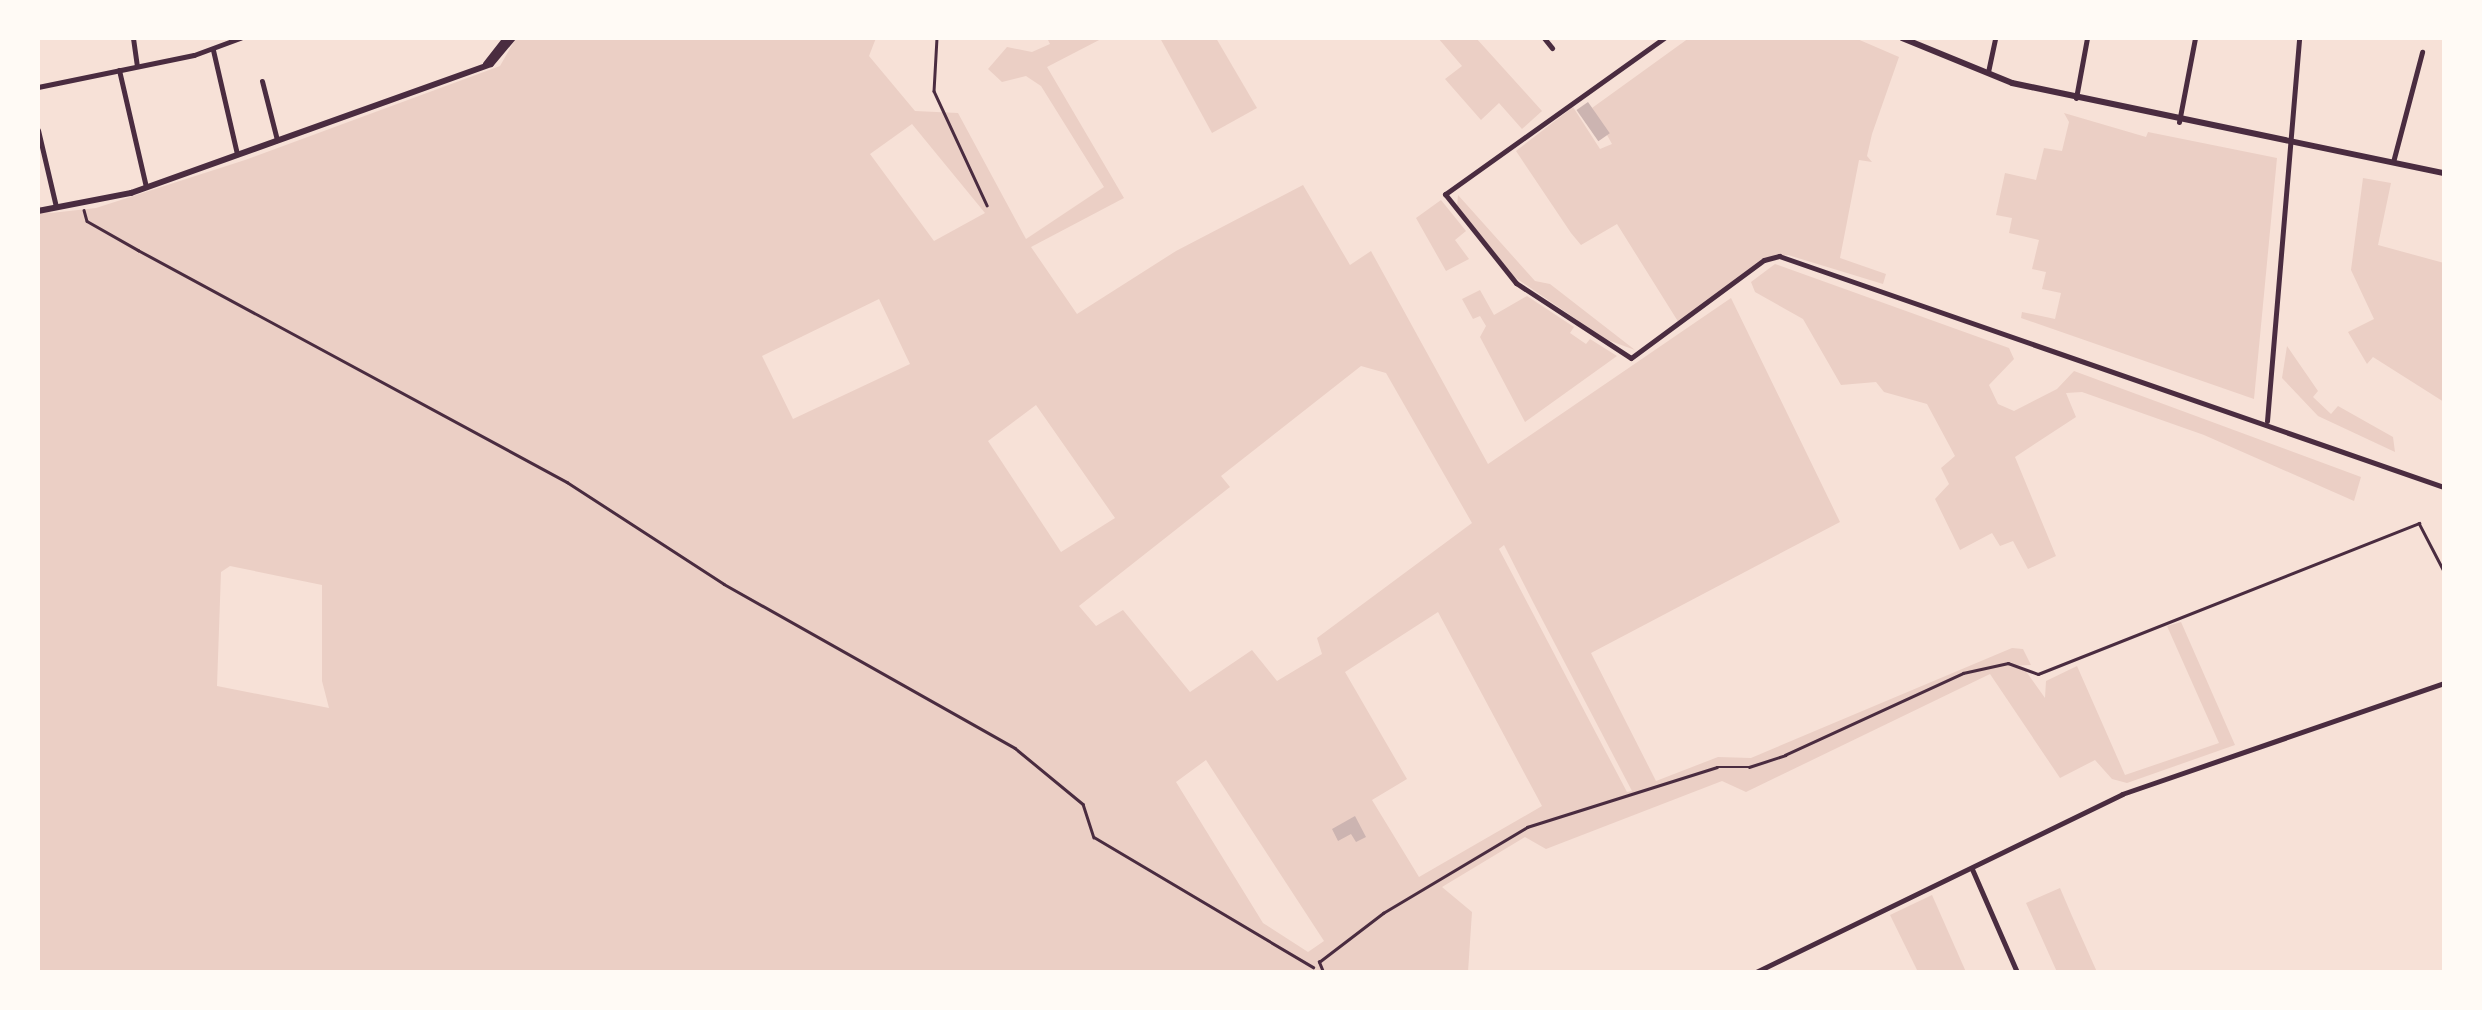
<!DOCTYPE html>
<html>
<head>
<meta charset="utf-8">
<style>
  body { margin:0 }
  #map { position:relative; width:2482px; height:1010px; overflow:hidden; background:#f7e1d7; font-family:"Golos Text",sans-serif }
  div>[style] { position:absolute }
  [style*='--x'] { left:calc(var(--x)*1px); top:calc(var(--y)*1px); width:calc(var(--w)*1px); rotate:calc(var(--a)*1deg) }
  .green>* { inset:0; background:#ebcfc5 }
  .building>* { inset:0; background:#ccb4b1; transform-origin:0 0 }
  .path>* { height:2.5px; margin:-1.25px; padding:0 1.25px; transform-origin:1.25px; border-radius:1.25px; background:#4a2c40 }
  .service>* { height:2.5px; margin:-1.25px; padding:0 1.25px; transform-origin:1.25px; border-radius:1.25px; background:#4a2c40 }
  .minor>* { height:5px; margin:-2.5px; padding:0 2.5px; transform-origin:2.5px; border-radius:2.5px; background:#4a2c40 }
  .tertiary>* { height:6px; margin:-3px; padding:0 3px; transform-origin:3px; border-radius:3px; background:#4a2c40 }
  span { translate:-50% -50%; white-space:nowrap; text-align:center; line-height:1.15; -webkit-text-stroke:10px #fffaf5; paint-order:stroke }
  .frame { position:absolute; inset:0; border:40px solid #fffaf5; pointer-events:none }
</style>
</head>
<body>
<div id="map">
  <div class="green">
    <div style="clip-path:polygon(evenodd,516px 38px,876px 38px,869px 56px,915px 111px,958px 113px,1026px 239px,1104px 187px,1041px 86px,1026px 76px,1002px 82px,988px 69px,1007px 47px,1032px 52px,1050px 44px,1047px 38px,1103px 38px,1047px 67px,1124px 198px,1031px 247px,1077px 314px,1176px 251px,1303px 185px,1350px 265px,1371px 251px,1488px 464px,1731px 298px,1840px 522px,1591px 653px,1656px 781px,1718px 757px,1751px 758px,2012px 648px,2023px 649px,2031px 665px,2009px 666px,2025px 670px,2045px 698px,2046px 681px,2077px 666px,2125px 775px,2219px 743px,2167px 626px,2181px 622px,2235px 745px,2127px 783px,2112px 779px,2095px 760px,2060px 778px,1990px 674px,1746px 792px,1722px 781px,1546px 849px,1525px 837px,1442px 887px,1472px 912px,1468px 972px,38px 972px,38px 205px,51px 213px,96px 208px,245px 160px,500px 66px,516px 38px,912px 124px,985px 213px,934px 241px,870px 154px,912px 124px,516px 38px,879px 299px,910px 364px,793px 419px,762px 356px,879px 299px,516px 38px,1361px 366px,1386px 373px,1472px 523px,1317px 638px,1322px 654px,1277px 681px,1252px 650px,1190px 692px,1123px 610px,1096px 626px,1079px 606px,1230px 487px,1221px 476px,1361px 366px,516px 38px,1036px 405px,1115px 518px,1061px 552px,988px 441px,1036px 405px,516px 38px,1504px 545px,1533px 602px,1632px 791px,1627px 792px,1499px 549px,1504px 545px,516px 38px,230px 566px,322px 585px,322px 681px,329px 708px,217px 686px,221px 572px,230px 566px,516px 38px,1438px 612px,1542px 806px,1419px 877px,1372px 800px,1407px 779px,1345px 672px,1438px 612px,516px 38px,1206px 760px,1324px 941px,1308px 952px,1263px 923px,1176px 782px,1206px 760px)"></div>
    <div style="clip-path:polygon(1160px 38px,1216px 38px,1257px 108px,1212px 133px)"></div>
    <div style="clip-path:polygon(1438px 38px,1476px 38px,1542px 111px,1522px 129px,1499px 103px,1481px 120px,1445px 79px,1462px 66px)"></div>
    <div style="clip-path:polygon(1689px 38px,1855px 38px,1899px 57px,1872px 134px,1867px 156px,1872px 162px,1859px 160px,1840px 258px,1886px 274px,1883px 284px,1788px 255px,1764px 260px,1679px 323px,1617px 224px,1581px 245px,1571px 233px,1516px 151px,1573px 107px,1600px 149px,1612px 144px,1592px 108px)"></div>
    <div style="clip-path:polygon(2064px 113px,2146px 137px,2148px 132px,2277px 158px,2254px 399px,2021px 318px,2022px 312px,2055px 319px,2061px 293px,2042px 289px,2046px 272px,2032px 269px,2039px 240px,2009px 233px,2012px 218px,1996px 215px,2005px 173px,2036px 180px,2044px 148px,2062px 151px,2069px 122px)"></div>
    <div style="clip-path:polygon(2363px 178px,2391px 183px,2378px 245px,2444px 263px,2444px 402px,2373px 357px,2367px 364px,2348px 332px,2374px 319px,2351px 270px)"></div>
    <div style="clip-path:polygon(1458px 195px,1535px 281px,1550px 284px,1635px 350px,1605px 339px,1507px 272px,1457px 207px)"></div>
    <div style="clip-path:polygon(1441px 200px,1466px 231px,1455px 240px,1469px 259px,1446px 271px,1416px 218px)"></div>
    <div style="clip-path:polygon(1775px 264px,2009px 348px,2014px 359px,1989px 385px,1998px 404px,2014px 411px,2057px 389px,2074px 371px,2361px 477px,2354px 501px,2204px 435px,2082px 392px,2066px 393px,2076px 417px,2015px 457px,2056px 556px,2028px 569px,2013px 541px,2000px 546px,1992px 533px,1960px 550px,1935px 499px,1949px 484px,1941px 468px,1955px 456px,1927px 404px,1884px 392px,1876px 382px,1841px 385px,1803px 319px,1755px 292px,1751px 282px)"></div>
    <div style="clip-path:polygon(1480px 290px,1494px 315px,1527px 296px,1574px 327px,1570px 333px,1586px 344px,1590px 339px,1617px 356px,1525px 422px,1480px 337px,1486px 326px,1480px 316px,1473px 319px,1462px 299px)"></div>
    <div style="clip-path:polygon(2287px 346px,2318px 391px,2313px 397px,2331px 414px,2338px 406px,2393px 437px,2395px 452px,2318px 416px,2282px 378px)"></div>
    <div style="clip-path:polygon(2060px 888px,2072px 916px,2097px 972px,2057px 972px,2026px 903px)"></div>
    <div style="clip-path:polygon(1932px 895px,1966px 972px,1918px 972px,1890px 915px)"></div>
  </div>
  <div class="building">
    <div style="left:1588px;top:102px;width:38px;height:14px;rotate:55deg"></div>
    <div style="clip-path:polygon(1355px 816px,1366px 837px,1356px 842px,1351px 834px,1338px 841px,1332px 829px)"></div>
  </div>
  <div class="path">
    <div style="--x:84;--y:210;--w:11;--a:75"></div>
    <div style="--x:87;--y:221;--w:59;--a:29.6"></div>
    <div style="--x:138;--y:250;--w:488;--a:28.4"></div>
    <div style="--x:567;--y:482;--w:187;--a:33"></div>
    <div style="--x:724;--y:584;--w:334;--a:29.4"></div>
    <div style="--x:1015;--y:748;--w:88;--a:39.5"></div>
    <div style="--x:1083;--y:804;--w:35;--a:72"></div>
    <div style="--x:1094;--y:837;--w:255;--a:30.7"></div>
  </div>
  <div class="service">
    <div style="--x:937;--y:38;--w:53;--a:93.2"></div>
    <div style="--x:934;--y:91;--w:126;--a:65.1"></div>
    <div style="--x:1323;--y:972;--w:11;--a:-112"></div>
    <div style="--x:1319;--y:962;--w:81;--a:-37.4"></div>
    <div style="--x:1383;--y:913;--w:168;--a:-30.8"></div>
    <div style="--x:1527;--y:827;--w:199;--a:-17.5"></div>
    <div style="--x:1717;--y:767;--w:32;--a:0"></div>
    <div style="--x:1749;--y:767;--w:38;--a:-18"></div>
    <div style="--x:1785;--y:755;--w:196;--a:-24.7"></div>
    <div style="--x:1963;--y:673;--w:46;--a:-12.5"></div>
    <div style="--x:2008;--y:663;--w:32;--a:20"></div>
    <div style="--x:2038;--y:674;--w:410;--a:-21.6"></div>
    <div style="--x:2419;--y:523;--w:54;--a:62.5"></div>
  </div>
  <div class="minor">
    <div style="--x:133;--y:38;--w:28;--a:82"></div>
    <div style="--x:1544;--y:38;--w:13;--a:51"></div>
    <div style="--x:1664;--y:38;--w:269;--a:144.5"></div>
    <div style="--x:1445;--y:194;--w:114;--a:51.4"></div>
    <div style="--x:1516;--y:283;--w:137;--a:33.1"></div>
    <div style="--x:1631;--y:358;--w:165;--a:-36.4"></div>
    <div style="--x:1764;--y:260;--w:16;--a:-15"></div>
    <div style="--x:1779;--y:256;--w:704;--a:19.16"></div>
    <div style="--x:213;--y:50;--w:107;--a:77"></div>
    <div style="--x:119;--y:70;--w:120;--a:77"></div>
    <div style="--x:1988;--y:72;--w:35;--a:-78"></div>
    <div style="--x:262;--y:81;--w:61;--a:75.7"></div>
    <div style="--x:38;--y:87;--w:159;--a:-11.6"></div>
    <div style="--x:194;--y:55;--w:49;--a:-20.3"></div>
    <div style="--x:2076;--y:98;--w:61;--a:-79.6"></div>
    <div style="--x:2179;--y:122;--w:86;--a:-79.2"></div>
    <div style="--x:38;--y:130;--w:79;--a:76.8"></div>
    <div style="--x:2393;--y:162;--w:114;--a:-75.2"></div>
    <div style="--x:2267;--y:421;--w:384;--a:-85.2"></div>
    <div style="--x:1972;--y:869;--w:112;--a:66.4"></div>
    <div style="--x:1756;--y:972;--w:407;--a:-25.9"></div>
    <div style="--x:2122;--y:794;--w:341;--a:-19"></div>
  </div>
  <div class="tertiary">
    <div style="--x:1902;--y:38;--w:119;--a:22.2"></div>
    <div style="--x:2012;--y:83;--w:441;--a:11.8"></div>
    <div style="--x:486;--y:64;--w:33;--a:-52"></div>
    <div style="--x:38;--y:211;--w:95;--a:-11"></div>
    <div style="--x:131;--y:193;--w:382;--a:-19.7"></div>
    <div style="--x:491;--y:64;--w:34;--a:-50"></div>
  </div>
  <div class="frame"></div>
</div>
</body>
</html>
